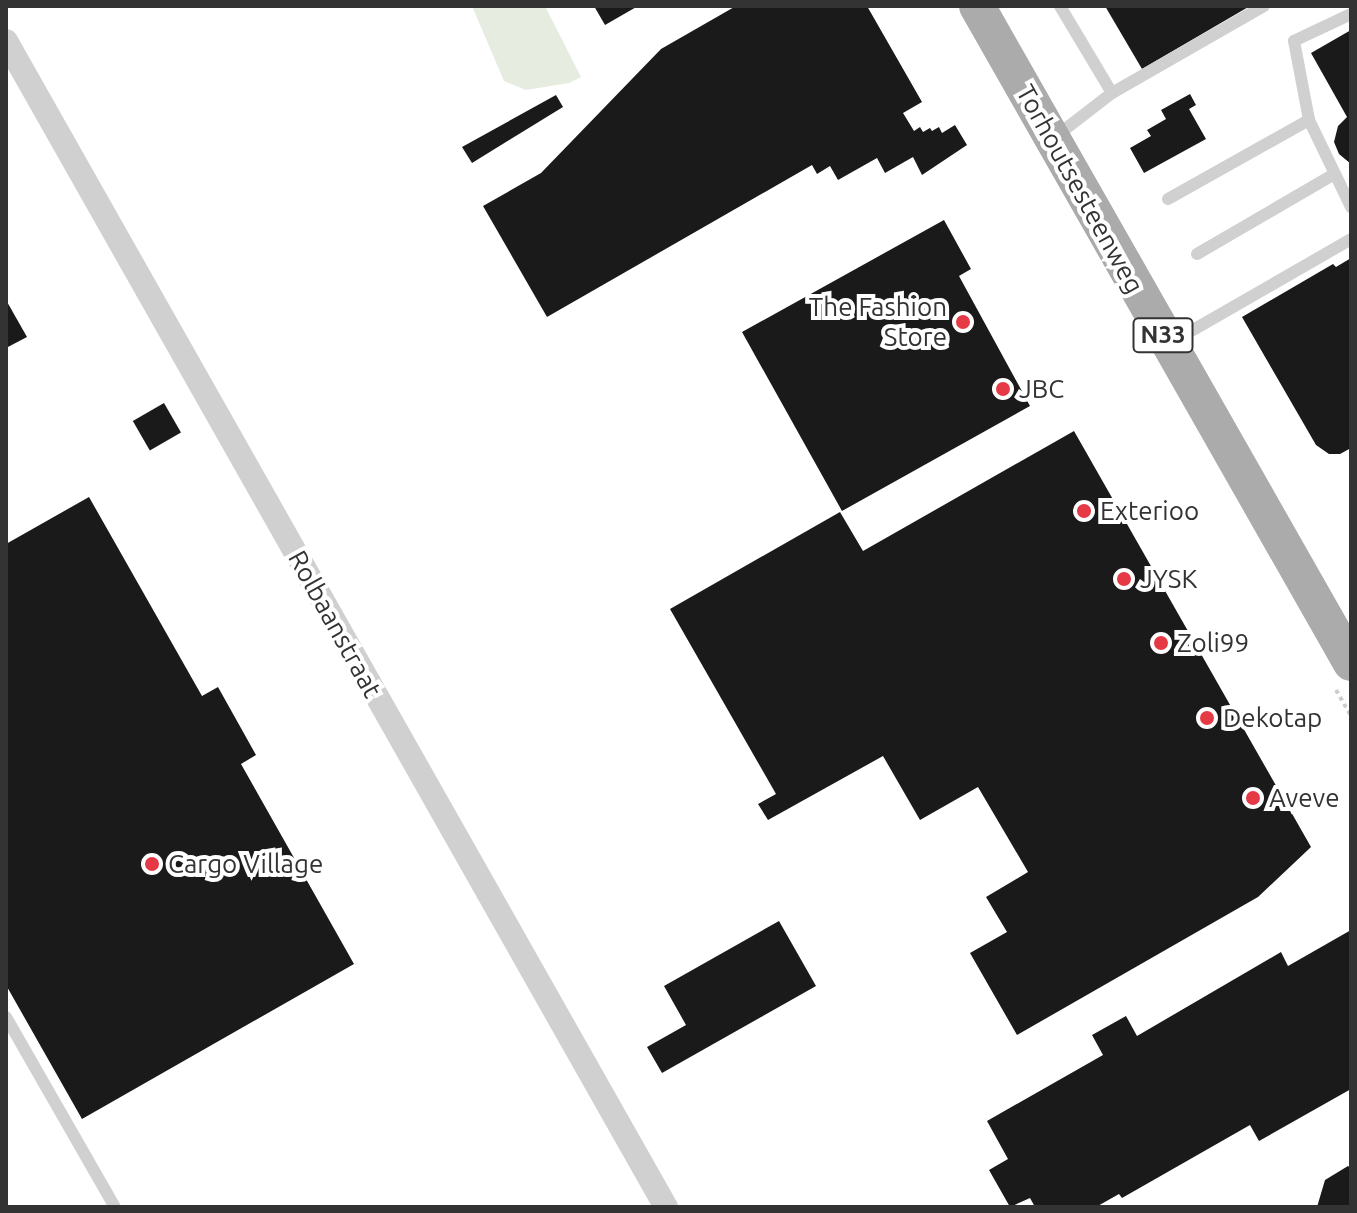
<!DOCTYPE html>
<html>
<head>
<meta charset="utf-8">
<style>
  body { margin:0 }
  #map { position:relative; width:1357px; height:1213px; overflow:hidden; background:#fff; font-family:Ubuntu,sans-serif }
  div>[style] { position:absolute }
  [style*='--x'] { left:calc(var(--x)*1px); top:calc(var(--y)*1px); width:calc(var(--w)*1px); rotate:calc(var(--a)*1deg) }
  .green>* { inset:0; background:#e6ecdf }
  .building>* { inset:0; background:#1a1a1a; transform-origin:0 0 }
  .path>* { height:4px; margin-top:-2px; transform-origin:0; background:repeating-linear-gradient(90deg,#cdcdcd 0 4px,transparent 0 8px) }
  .lane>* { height:12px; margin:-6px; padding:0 6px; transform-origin:6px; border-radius:6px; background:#d0d0d0 }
  .street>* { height:24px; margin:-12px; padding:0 12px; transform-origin:12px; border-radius:12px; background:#d0d0d0 }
  .primary>* { height:36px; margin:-18px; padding:0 18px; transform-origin:18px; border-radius:18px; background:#ababab }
  .dots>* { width:22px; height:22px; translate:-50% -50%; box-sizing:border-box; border:4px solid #fff; border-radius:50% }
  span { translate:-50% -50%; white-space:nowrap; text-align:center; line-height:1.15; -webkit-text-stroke:8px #fff; paint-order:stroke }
  .shield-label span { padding:2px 6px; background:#fff; border:2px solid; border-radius:6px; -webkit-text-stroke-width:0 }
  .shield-label { font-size:24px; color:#333; font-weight:700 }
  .street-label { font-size:26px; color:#333 }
  .poi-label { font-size:26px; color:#333 }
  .right { translate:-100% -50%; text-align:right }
  .left { translate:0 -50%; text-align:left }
  .frame { position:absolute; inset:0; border:8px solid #333; pointer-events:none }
</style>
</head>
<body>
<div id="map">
  <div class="green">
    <div style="clip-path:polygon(472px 6px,545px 6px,581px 77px,569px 83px,526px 90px,504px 81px)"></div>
  </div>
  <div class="building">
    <div style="clip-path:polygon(594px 6px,638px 6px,605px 25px)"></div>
    <div style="clip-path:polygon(736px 6px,867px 6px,922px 102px,903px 113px,914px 131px,920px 127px,923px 132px,930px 128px,932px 131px,939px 127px,942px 133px,955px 125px,967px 145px,922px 175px,913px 157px,885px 173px,877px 158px,838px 180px,830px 166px,817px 174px,812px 165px,547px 317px,483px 206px,541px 173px,661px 49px)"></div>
    <div style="clip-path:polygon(1105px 6px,1250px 6px,1142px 69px)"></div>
    <div style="clip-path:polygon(1351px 30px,1351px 164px,1339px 154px,1334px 142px,1338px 126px,1347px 117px,1311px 53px)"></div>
    <div style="clip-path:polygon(1190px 94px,1196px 105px,1189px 109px,1206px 139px,1144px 173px,1130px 148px,1151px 136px,1147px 130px,1166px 119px,1161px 110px)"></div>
    <div style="clip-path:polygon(556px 95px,563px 107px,472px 163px,462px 147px)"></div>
    <div style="clip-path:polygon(944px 220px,971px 269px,959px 276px,1030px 406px,842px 511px,742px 332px)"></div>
    <div style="clip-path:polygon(1351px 258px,1351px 448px,1340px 454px,1329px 454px,1316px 445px,1242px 317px,1333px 264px,1336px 267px)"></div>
    <div style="clip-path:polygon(6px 300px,27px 337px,6px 348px)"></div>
    <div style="left:164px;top:403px;width:34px;height:36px;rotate:60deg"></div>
    <div style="clip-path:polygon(1074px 431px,1311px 847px,1258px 897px,1017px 1035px,970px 953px,1007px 932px,986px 897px,1028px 872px,978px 787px,920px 820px,883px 756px,768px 820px,758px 804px,776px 794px,670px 609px,840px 512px,863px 551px)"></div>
    <div style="clip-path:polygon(89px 497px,202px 696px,218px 687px,256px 755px,241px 764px,354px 964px,82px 1119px,6px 985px,6px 544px)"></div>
    <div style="clip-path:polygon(779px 921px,816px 986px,662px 1073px,647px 1047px,686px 1025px,664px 986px)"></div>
    <div style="clip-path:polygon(1351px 930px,1351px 1089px,1259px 1141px,1250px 1125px,1122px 1198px,1119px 1194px,1096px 1207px,1035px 1207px,1030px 1198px,1010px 1207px,989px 1170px,1008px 1159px,987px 1121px,1103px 1055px,1092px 1035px,1126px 1016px,1137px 1036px,1281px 952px,1288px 966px)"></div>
    <div style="clip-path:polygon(1348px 1166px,1351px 1168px,1351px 1207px,1317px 1207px,1325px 1180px)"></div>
  </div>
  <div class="path">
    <div style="--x:1336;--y:690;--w:30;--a:60"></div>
  </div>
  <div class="lane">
    <div style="--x:1351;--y:14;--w:63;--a:154.7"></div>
    <div style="--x:1294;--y:41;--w:80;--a:79.2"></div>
    <div style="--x:1309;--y:120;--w:97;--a:64.2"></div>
    <div style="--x:1112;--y:93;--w:175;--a:-29.8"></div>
    <div style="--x:1055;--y:137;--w:72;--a:-37.7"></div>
    <div style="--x:1112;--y:93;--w:101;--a:-120.9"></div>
    <div style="--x:1168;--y:199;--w:162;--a:-29.3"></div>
    <div style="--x:1197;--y:254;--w:157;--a:-30.2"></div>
    <div style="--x:1168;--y:337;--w:26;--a:-16"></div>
    <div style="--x:1193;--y:330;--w:182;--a:-29.9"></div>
    <div style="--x:6;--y:1017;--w:219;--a:60.2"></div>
  </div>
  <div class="street">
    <div style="--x:6;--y:41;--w:1340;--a:60.49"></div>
  </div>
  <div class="primary">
    <div style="--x:977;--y:6;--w:756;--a:60.35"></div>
  </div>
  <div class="dots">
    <div style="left:963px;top:322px;background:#e63946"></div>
    <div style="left:1003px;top:389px;background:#e63946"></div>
    <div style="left:1084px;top:511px;background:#e63946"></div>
    <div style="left:1124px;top:579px;background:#e63946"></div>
    <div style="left:1161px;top:643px;background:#e63946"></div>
    <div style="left:1207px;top:718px;background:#e63946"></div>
    <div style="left:1253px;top:798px;background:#e63946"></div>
    <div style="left:152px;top:864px;background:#e63946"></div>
  </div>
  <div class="shield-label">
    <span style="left:1163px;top:335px">N33</span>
  </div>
  <div class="street-label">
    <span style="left:1080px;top:189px;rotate:61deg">Torhoutsesteenweg</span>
    <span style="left:335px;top:624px;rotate:61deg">Rolbaanstraat</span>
  </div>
  <div class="poi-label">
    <span class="right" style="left:947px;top:322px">The Fashion<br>Store</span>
    <span class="left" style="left:1019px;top:389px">JBC</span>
    <span class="left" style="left:1100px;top:511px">Exterioo</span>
    <span class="left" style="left:1140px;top:579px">JYSK</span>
    <span class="left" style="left:1177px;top:643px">Zoli99</span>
    <span class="left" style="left:1223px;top:718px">Dekotap</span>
    <span class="left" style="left:1269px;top:798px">Aveve</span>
    <span class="left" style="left:168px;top:864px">Cargo Village</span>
  </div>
  <div class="frame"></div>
</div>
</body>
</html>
